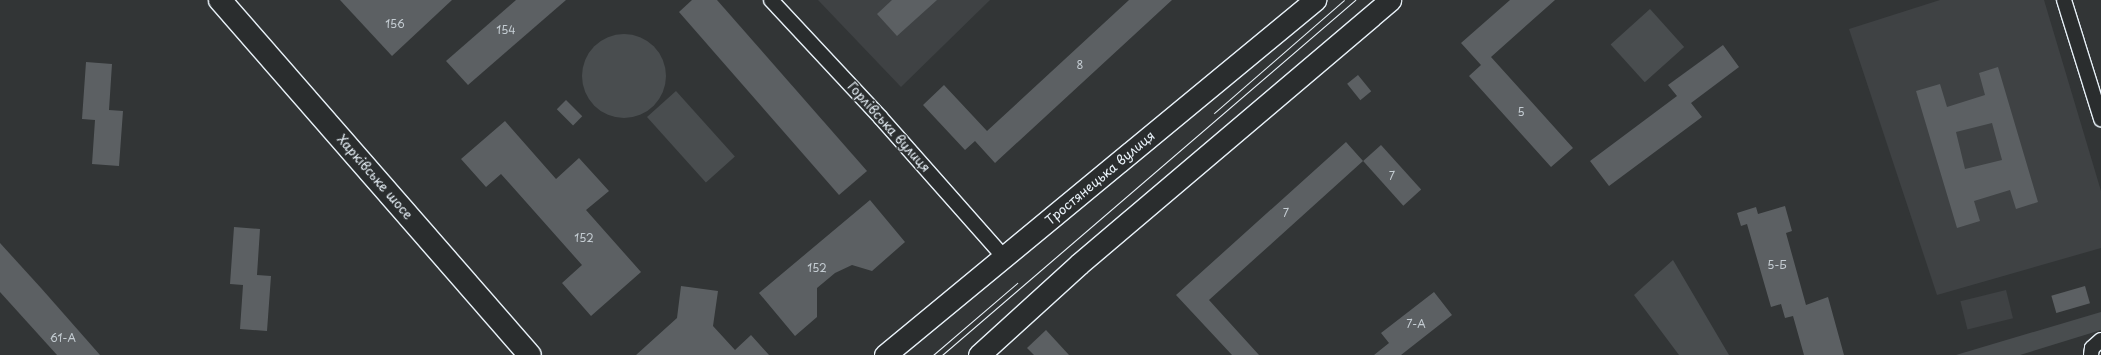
<!DOCTYPE html>
<html>
<head>
<meta charset="utf-8">
<style>
  body { margin:0 }
  #map { position:relative; width:2101px; height:355px; overflow:hidden; background:#323536; font-family:"Playpen Sans",sans-serif }
  div>[style] { position:absolute }
  [style*='--x'] { left:calc(var(--x)*1px); top:calc(var(--y)*1px); width:calc(var(--w)*1px); rotate:calc(var(--a)*1deg) }
  .built>* { inset:0; background:#3f4244; transform-origin:0 0 }
  .green>* { inset:0; background:#494d4f; transform-origin:0 0 }
  .round { border-radius:50% }
  .building>* { inset:0; background:#5c6063; transform-origin:0 0 }
  .roads { filter:drop-shadow(1px 0 #e8f1f8) drop-shadow(-1px 0 #e8f1f8) drop-shadow(0 1px #e8f1f8) drop-shadow(0 -1px #e8f1f8) }
  .street>* { height:14px; margin:-7px; padding:0 7px; transform-origin:7px; border-radius:7px; background:#2a2d2e }
  .secondary>* { height:21px; margin:-10.5px; padding:0 10.5px; transform-origin:10.5px; border-radius:10.5px; background:#2a2d2e }
  .primary>* { height:22px; margin:-11px; padding:0 11px; transform-origin:11px; border-radius:11px; background:#2a2d2e }
  .tram>* { height:1px; margin:-0.5px; padding:0 0.5px; transform-origin:0.5px; border-radius:0.5px; background:#e8f1f8 }
  span { translate:-50% -50%; white-space:nowrap; text-align:center; line-height:1.15; -webkit-text-stroke:3px #2a2d2e; paint-order:stroke }
  .number-label { font-size:11px; color:#c5cdd3 }
  .number-label span { -webkit-text-stroke-width:0 }
  .street-label { font-size:13px; color:#e8f1f8 }
</style>
</head>
<body>
<div id="map">
  <div class="built">
    <div style="clip-path:polygon(818px 0,990px 0,901px 87px)"></div>
    <div style="clip-path:polygon(1940px 0,2044px 0,2101px 191px,2101px 248px,1937px 295px,1849px 29px)"></div>
    <div style="left:2006px;top:290px;width:29px;height:47px;rotate:76deg"></div>
  </div>
  <div class="green">
    <div style="left:1650px;top:9px;width:51px;height:53px;rotate:48deg"></div>
    <div class="round" style="left:582px;top:34px;width:84px;height:84px"></div>
    <div style="left:676px;top:91px;width:88px;height:39px;rotate:48deg"></div>
    <div style="clip-path:polygon(1673px 260px,1729px 355px,1679px 355px,1634px 295px)"></div>
    <div style="clip-path:polygon(2101px 312px,2101px 330px,2020px 355px,1956px 355px)"></div>
  </div>
  <div class="building">
    <div style="clip-path:polygon(340px 0,452px 0,392px 56px)"></div>
    <div style="clip-path:polygon(516px 0,566px 0,468px 85px,446px 61px)"></div>
    <div style="clip-path:polygon(692px 0,717px 0,867px 171px,839px 195px,679px 12px)"></div>
    <div style="clip-path:polygon(892px 0,937px 0,897px 36px,877px 14px)"></div>
    <div style="clip-path:polygon(1129px 0,1172px 0,995px 163px,975px 141px,965px 150px,923px 105px,944px 85px,987px 131px)"></div>
    <div style="clip-path:polygon(1510px 0,1555px 0,1491px 57px,1573px 148px,1551px 167px,1469px 76px,1481px 65px,1461px 43px)"></div>
    <div style="clip-path:polygon(1723px 45px,1739px 67px,1691px 103px,1702px 117px,1609px 186px,1590px 161px,1677px 96px,1668px 85px)"></div>
    <div style="clip-path:polygon(86px 62px,112px 64px,109px 110px,123px 111px,119px 166px,92px 164px,95px 120px,82px 119px)"></div>
    <div style="clip-path:polygon(evenodd,1998px 67px,2038px 202px,2016px 209px,2010px 190px,1974px 201px,1980px 221px,1957px 228px,1916px 91px,1940px 84px,1947px 107px,1985px 95px,1979px 73px,1998px 67px,1992px 123px,2002px 160px,1965px 169px,1956px 132px,1992px 123px)"></div>
    <div style="left:1358px;top:75px;width:21px;height:14px;rotate:51deg"></div>
    <div style="left:566px;top:100px;width:23px;height:13px;rotate:45deg"></div>
    <div style="clip-path:polygon(505px 121px,556px 179px,579px 158px,609px 191px,586px 210px,641px 272px,591px 316px,562px 283px,582px 265px,501px 174px,486px 187px,461px 159px)"></div>
    <div style="clip-path:polygon(1346px 142px,1363px 161px,1209px 300px,1259px 355px,1232px 355px,1176px 295px)"></div>
    <div style="left:1381px;top:145px;width:60px;height:24px;rotate:48deg"></div>
    <div style="clip-path:polygon(870px 200px,905px 242px,872px 271px,852px 265px,835px 273px,817px 288px,817px 317px,795px 336px,759px 293px)"></div>
    <div style="clip-path:polygon(1785px 206px,1792px 231px,1786px 233px,1806px 305px,1828px 297px,1844px 355px,1804px 355px,1793px 316px,1785px 318px,1781px 304px,1771px 307px,1747px 224px,1741px 226px,1737px 213px,1756px 207px,1758px 214px)"></div>
    <div style="clip-path:polygon(234px 227px,260px 229px,257px 275px,271px 276px,267px 331px,240px 329px,243px 285px,230px 284px)"></div>
    <div style="clip-path:polygon(0 243px,41px 288px,100px 355px,57px 355px,0 292px)"></div>
    <div style="clip-path:polygon(681px 286px,718px 291px,713px 326px,735px 350px,751px 335px,769px 355px,636px 355px,677px 318px)"></div>
    <div style="left:2085px;top:286px;width:18px;height:35px;rotate:74deg"></div>
    <div style="clip-path:polygon(1434px 292px,1452px 315px,1401px 355px,1374px 355px,1389px 343px,1381px 333px)"></div>
    <div style="clip-path:polygon(1046px 330px,1069px 355px,1034px 355px,1027px 348px)"></div>
  </div>
  <div class="roads">
    <div class="street">
      <div style="--x:771;--y:0;--w:160;--a:47"></div>
      <div style="--x:880;--y:117;--w:187;--a:48.5"></div>
      <div style="--x:2064;--y:0;--w:125;--a:72.7"></div>
      <div style="--x:2091;--y:355;--w:7;--a:-82"></div>
      <div style="--x:2092;--y:348;--w:12;--a:-42"></div>
    </div>
    <div class="secondary">
      <div style="--x:885;--y:355;--w:558;--a:-39.54"></div>
      <div style="--x:979;--y:355;--w:135;--a:-42.3"></div>
      <div style="--x:1079;--y:264;--w:408;--a:-40.3"></div>
    </div>
    <div class="primary">
      <div style="--x:220;--y:0;--w:471;--a:48.9"></div>
    </div>
  </div>
  <div class="tram">
    <div style="--x:1214;--y:113;--w:172;--a:-41"></div>
    <div style="--x:933;--y:355;--w:111;--a:-40.6"></div>
    <div style="--x:942;--y:355;--w:545;--a:-40.68"></div>
  </div>
  <div class="number-label">
    <span style="left:395px;top:24px">156</span>
    <span style="left:506px;top:30px">154</span>
    <span style="left:1080px;top:65px">8</span>
    <span style="left:1521px;top:112px">5</span>
    <span style="left:1392px;top:176px">7</span>
    <span style="left:1286px;top:213px">7</span>
    <span style="left:584px;top:238px">152</span>
    <span style="left:1777px;top:265px">5-Б</span>
    <span style="left:817px;top:268px">152</span>
    <span style="left:1416px;top:324px">7-А</span>
    <span style="left:63px;top:338px">61-А</span>
  </div>
  <div class="street-label">
    <span style="left:889px;top:127px;rotate:48deg">Горлівська вулиця</span>
    <span style="left:375px;top:177px;rotate:49deg">Харківське шосе</span>
    <span style="left:1100px;top:178px;rotate:-40deg">Тростянецька вулиця</span>
  </div>
</div>
</body>
</html>
